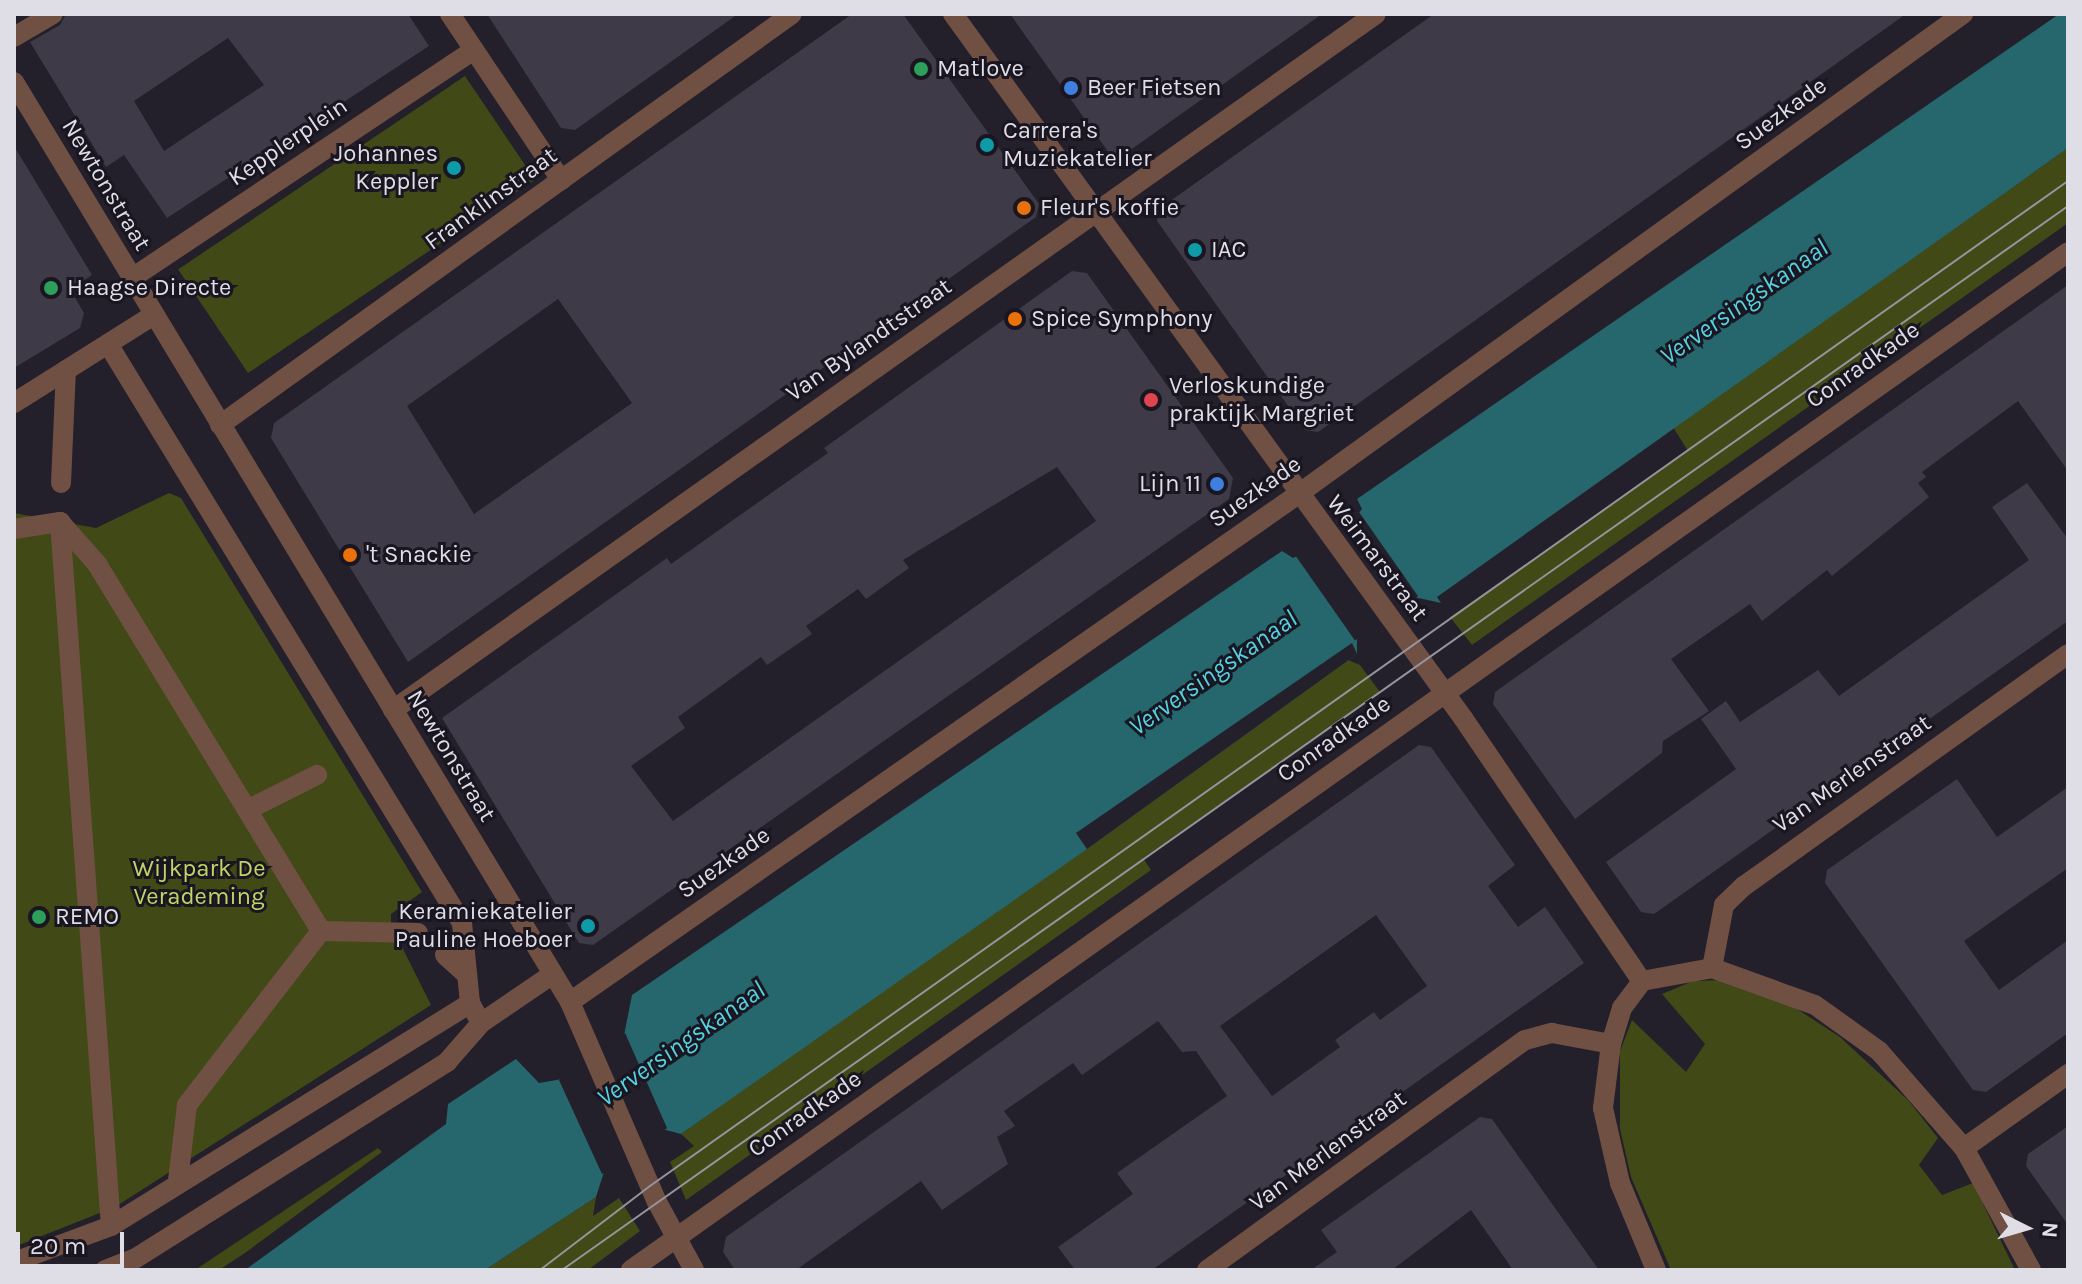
<!DOCTYPE html>
<html>
<head>
<meta charset="utf-8">
<style>
  body { margin:0 }
  #map { position:relative; width:2082px; height:1284px; overflow:hidden; background:#231f2b; font-family:Karla,sans-serif }
  div>[style] { position:absolute }
  [style*='--x'] { left:calc(var(--x)*1px); top:calc(var(--y)*1px); width:calc(var(--w)*1px); rotate:calc(var(--a)*1deg) }
  .green>* { inset:0; background:#414916; transform-origin:0 0 }
  .water>* { inset:0; background:#26666d }
  .pier>* { inset:0; background:#231f2b; transform-origin:0 0 }
  .building>* { inset:0; background:#3e3a47 }
  .lane>* { height:20px; margin:-10px; padding:0 10px; transform-origin:10px; border-radius:10px; background:#715044 }
  .street>* { height:20px; margin:-10px; padding:0 10px; transform-origin:10px; border-radius:10px; background:#715044 }
  .tram>* { height:2px; margin:-1px; padding:0 1px; transform-origin:1px; border-radius:1px; background:#96949d }
  .dots>* { width:22px; height:22px; translate:-50% -50%; box-sizing:border-box; border:4px solid #191621; border-radius:50% }
  span { translate:-50% -50%; white-space:nowrap; text-align:center; line-height:1.15; -webkit-text-stroke:6px #191621; paint-order:stroke }
  .poi-label { font-size:24px; color:#dfdde5 }
  .left { translate:0 -50%; text-align:left }
  .right { translate:-100% -50%; text-align:right }
  .street-label { font-size:24px; color:#dfdde5 }
  .park-label { font-size:24px; color:#c1d465 }
  .water-label { font-size:26px; color:#55d2e0; font-style:italic }
  .frame { position:absolute; inset:0; border:16px solid #dfdde5; pointer-events:none }
  .north { position:absolute; left:1986px; top:1188px; width:80px; height:80px; -webkit-text-stroke:6px #191621; paint-order:stroke; rotate:95deg; font-size:22px; font-weight:700; line-height:32px; text-align:center; color:#dfdde5 }
  .north::after { content:''; display:block; margin:auto; width:28px; height:36px; background:#dfdde5; clip-path:polygon(50% 0,100% 100%,50% 72%,0 100%) }
  .scale { position:absolute; left:16px; top:1232px; width:108px; height:36px; box-sizing:border-box; border:4px solid #dfdde5; border-top:0; padding-left:10px; font-size:24px; line-height:28px; white-space:nowrap; color:#dfdde5; -webkit-text-stroke:6px #191621; paint-order:stroke }
</style>
</head>
<body>
<div id="map">
  <div class="green">
    <div style="left:465px;top:76px;width:125px;height:346px;rotate:56deg"></div>
    <div style="clip-path:polygon(2068px 148px,2068px 223px,1472px 645px,1450px 617px,1688px 451px,1673px 427px)"></div>
    <div style="clip-path:polygon(169px 493px,181px 498px,422px 892px,391px 914px,391px 939px,399px 941px,431px 1005px,115px 1207px,14px 1247px,14px 513px,96px 528px)"></div>
    <div style="clip-path:polygon(1348px 660px,1360px 665px,1380px 692px,1143px 858px,1151px 870px,686px 1200px,670px 1162px,694px 1146px,681px 1134px)"></div>
    <div style="clip-path:polygon(1721px 980px,1791px 1005px,1840px 1037px,1908px 1100px,1938px 1138px,1919px 1165px,1942px 1195px,1973px 1183px,2015px 1270px,1671px 1270px,1631px 1177px,1620px 1129px,1620px 1051px,1632px 1020px,1686px 1072px,1705px 1044px,1662px 994px,1693px 981px)"></div>
    <div style="clip-path:polygon(378px 1148px,382px 1152px,245px 1253px,219px 1270px,195px 1270px)"></div>
    <div style="clip-path:polygon(596px 1197px,593px 1216px,619px 1198px,640px 1231px,588px 1270px,485px 1270px)"></div>
  </div>
  <div class="water">
    <div style="clip-path:polygon(2059px 14px,2068px 14px,2068px 148px,1437px 597px,1441px 603px,1414px 597px,1357px 636px,1357px 654px,1087px 849px,681px 1134px,662px 1129px,604px 1172px,596px 1197px,485px 1270px,245px 1270px,446px 1124px,448px 1104px,516px 1059px,539px 1083px,562px 1079px,624px 1035px,632px 995px,1282px 551px,1293px 558px,1302px 554px,1356px 517px,1362px 509px,1357px 499px)"></div>
  </div>
  <div class="pier">
    <div style="left:1359px;top:512px;width:103px;height:77px;rotate:55deg"></div>
    <div style="clip-path:polygon(1352px 643px,1357px 654px,1087px 849px,1076px 833px)"></div>
    <div style="clip-path:polygon(625px 1033px,667px 1128px,602px 1174px,559px 1080px)"></div>
  </div>
  <div class="building">
    <div style="clip-path:polygon(evenodd,66px 14px,408px 14px,429px 46px,167px 218px,124px 155px,106px 167px,30px 42px,60px 25px,66px 14px,228px 38px,264px 85px,164px 151px,134px 101px,228px 38px)"></div>
    <div style="clip-path:polygon(487px 14px,738px 14px,575px 130px,561px 128px)"></div>
    <div style="clip-path:polygon(evenodd,852px 14px,903px 14px,1039px 204px,1036px 217px,408px 662px,271px 438px,274px 423px,852px 14px,558px 299px,632px 403px,474px 514px,407px 406px,558px 299px)"></div>
    <div style="clip-path:polygon(1010px 14px,1322px 14px,1122px 156px,1109px 153px)"></div>
    <div style="clip-path:polygon(1434px 14px,1906px 14px,1318px 432px,1305px 430px,1157px 221px,1159px 209px)"></div>
    <div style="clip-path:polygon(14px 146px,92px 275px,70px 289px,84px 313px,80px 328px,14px 368px)"></div>
    <div style="clip-path:polygon(evenodd,1072px 271px,1087px 273px,1233px 478px,1229px 499px,593px 945px,579px 943px,442px 718px,667px 558px,671px 564px,784px 484px,828px 453px,824px 448px,1072px 271px,1057px 467px,1096px 521px,673px 821px,631px 766px,685px 728px,678px 717px,761px 657px,767px 665px,812px 634px,806px 626px,858px 589px,866px 599px,909px 568px,903px 560px,1057px 467px)"></div>
    <div style="clip-path:polygon(2068px 285px,2068px 471px,2018px 401px,1922px 472px,1926px 477px,1918px 483px,1929px 497px,1832px 576px,1827px 570px,1762px 621px,1750px 604px,1671px 659px,1709px 711px,1663px 741px,1662px 753px,1575px 819px,1493px 704px,1495px 692px)"></div>
    <div style="clip-path:polygon(2027px 483px,2068px 539px,2068px 621px,1654px 914px,1641px 912px,1606px 862px,1736px 769px,1701px 719px,1726px 701px,1740px 722px,1818px 670px,1839px 696px,2029px 560px,1992px 507px)"></div>
    <div style="clip-path:polygon(evenodd,1419px 745px,1431px 747px,1515px 865px,1488px 886px,1518px 927px,1545px 907px,1584px 963px,1152px 1270px,1075px 1270px,1058px 1247px,1133px 1194px,1117px 1173px,1227px 1096px,1196px 1051px,1182px 1052px,1158px 1021px,1082px 1075px,1073px 1063px,1004px 1111px,1015px 1126px,997px 1137px,1008px 1164px,942px 1210px,921px 1181px,796px 1270px,735px 1270px,723px 1252px,726px 1237px,1419px 745px,1376px 915px,1427px 986px,1380px 1020px,1374px 1012px,1335px 1040px,1340px 1047px,1272px 1096px,1220px 1026px,1376px 915px)"></div>
    <div style="clip-path:polygon(1957px 779px,1997px 837px,2068px 787px,2068px 868px,1964px 941px,1999px 990px,2068px 940px,2068px 1033px,1986px 1092px,1973px 1090px,1825px 883px,1827px 870px)"></div>
    <div style="clip-path:polygon(1480px 1117px,1492px 1119px,1599px 1270px,1513px 1270px,1471px 1210px,1392px 1270px,1311px 1270px,1337px 1252px,1321px 1230px)"></div>
    <div style="clip-path:polygon(2068px 1126px,2068px 1225px,2026px 1166px,2028px 1154px)"></div>
  </div>
  <div class="lane">
    <div style="--x:14;--y:37;--w:45;--a:-30.5"></div>
  </div>
  <div class="street">
    <div style="--x:450;--y:14;--w:200;--a:56.2"></div>
    <div style="--x:953;--y:14;--w:869;--a:54.08"></div>
    <div style="--x:1463;--y:718;--w:318;--a:55.8"></div>
    <div style="--x:14;--y:82;--w:1075;--a:58.85"></div>
    <div style="--x:570;--y:1002;--w:218;--a:66.5"></div>
    <div style="--x:657;--y:1202;--w:77;--a:61.4"></div>
    <div style="--x:132;--y:278;--w:411;--a:-33.7"></div>
    <div style="--x:108;--y:344;--w:679;--a:58.56"></div>
    <div style="--x:462;--y:923;--w:80;--a:84.3"></div>
    <div style="--x:470;--y:1003;--w:23;--a:61"></div>
    <div style="--x:481;--y:1023;--w:87;--a:-34.2"></div>
    <div style="--x:14;--y:403;--w:165;--a:-32.2"></div>
    <div style="--x:220;--y:425;--w:704;--a:-35.7"></div>
    <div style="--x:61;--y:483;--w:113;--a:-87.5"></div>
    <div style="--x:60;--y:522;--w:56;--a:48.6"></div>
    <div style="--x:97;--y:564;--w:430;--a:58.6"></div>
    <div style="--x:321;--y:931;--w:220;--a:127.6"></div>
    <div style="--x:187;--y:1105;--w:77;--a:96.8"></div>
    <div style="--x:14;--y:529;--w:47;--a:-8.7"></div>
    <div style="--x:60;--y:522;--w:706;--a:85.86"></div>
    <div style="--x:393;--y:710;--w:1204;--a:-35.3"></div>
    <div style="--x:251;--y:808;--w:74;--a:-26.6"></div>
    <div style="--x:321;--y:931;--w:97;--a:1.2"></div>
    <div style="--x:445;--y:955;--w:30;--a:42"></div>
    <div style="--x:1712;--y:968;--w:64;--a:-79.2"></div>
    <div style="--x:1724;--y:905;--w:28;--a:-44"></div>
    <div style="--x:1744;--y:886;--w:398;--a:-35.6"></div>
    <div style="--x:570;--y:1002;--w:886;--a:-34.89"></div>
    <div style="--x:1297;--y:495;--w:822;--a:-35.84"></div>
    <div style="--x:1964;--y:1148;--w:128;--a:-35.4"></div>
    <div style="--x:14;--y:1262;--w:103;--a:-20.4"></div>
    <div style="--x:111;--y:1226;--w:423;--a:-31.8"></div>
    <div style="--x:105;--y:1270;--w:33;--a:-21"></div>
    <div style="--x:136;--y:1258;--w:368;--a:-32.2"></div>
    <div style="--x:447;--y:1062;--w:52;--a:-48.9"></div>
    <div style="--x:631;--y:1270;--w:1761;--a:-35.31"></div>
    <div style="--x:1207;--y:1270;--w:392;--a:-35.9"></div>
    <div style="--x:1525;--y:1040;--w:28;--a:-15"></div>
    <div style="--x:1552;--y:1033;--w:60;--a:10.6"></div>
    <div style="--x:1656;--y:1270;--w:94;--a:-112.5"></div>
    <div style="--x:1620;--y:1183;--w:77;--a:-102.8"></div>
    <div style="--x:1603;--y:1108;--w:64;--a:-82.9"></div>
    <div style="--x:1611;--y:1044;--w:38;--a:-73"></div>
    <div style="--x:1622;--y:1008;--w:34;--a:-53"></div>
    <div style="--x:1642;--y:981;--w:71;--a:-10.5"></div>
    <div style="--x:1712;--y:968;--w:109;--a:19.8"></div>
    <div style="--x:1815;--y:1005;--w:79;--a:35.7"></div>
    <div style="--x:1879;--y:1051;--w:129;--a:48.8"></div>
    <div style="--x:1964;--y:1148;--w:139;--a:61.2"></div>
  </div>
  <div class="tram">
    <div style="--x:540;--y:1270;--w:138;--a:-37.4"></div>
    <div style="--x:650;--y:1186;--w:1738;--a:-35.33"></div>
    <div style="--x:562;--y:1270;--w:1844;--a:-35.24"></div>
  </div>
  <div class="dots">
    <div style="left:921px;top:69px;background:#2e9e5b"></div>
    <div style="left:1071px;top:88px;background:#3f7fe0"></div>
    <div style="left:987px;top:145px;background:#0f9aa8"></div>
    <div style="left:454px;top:168px;background:#0f9aa8"></div>
    <div style="left:1024px;top:208px;background:#e8710a"></div>
    <div style="left:1195px;top:250px;background:#0f9aa8"></div>
    <div style="left:51px;top:288px;background:#2e9e5b"></div>
    <div style="left:1015px;top:319px;background:#e8710a"></div>
    <div style="left:1151px;top:400px;background:#e0444e"></div>
    <div style="left:1217px;top:484px;background:#3f7fe0"></div>
    <div style="left:350px;top:555px;background:#e8710a"></div>
    <div style="left:39px;top:917px;background:#2e9e5b"></div>
    <div style="left:588px;top:926px;background:#0f9aa8"></div>
  </div>
  <div class="poi-label">
    <span class="left" style="left:937px;top:69px">Matlove</span>
    <span class="left" style="left:1087px;top:88px">Beer Fietsen</span>
    <span class="left" style="left:1003px;top:145px">Carrera's<br>Muziekatelier</span>
    <span class="right" style="left:438px;top:168px">Johannes<br>Keppler</span>
    <span class="left" style="left:1040px;top:208px">Fleur's koffie</span>
    <span class="left" style="left:1211px;top:250px">IAC</span>
    <span class="left" style="left:67px;top:288px">Haagse Directe</span>
    <span class="left" style="left:1031px;top:319px">Spice Symphony</span>
    <span class="left" style="left:1169px;top:400px">Verloskundige<br>praktijk Margriet</span>
    <span class="right" style="left:1201px;top:484px">Lijn 11</span>
    <span class="left" style="left:366px;top:555px">'t Snackie</span>
    <span class="right" style="left:572px;top:926px">Keramiekatelier<br>Pauline Hoeboer</span>
    <span class="left" style="left:55px;top:917px">REMO</span>
  </div>
  <div class="street-label">
    <span style="left:1781px;top:114px;rotate:-36deg">Suezkade</span>
    <span style="left:288px;top:142px;rotate:-34deg">Kepplerplein</span>
    <span style="left:106px;top:185px;rotate:59deg">Newtonstraat</span>
    <span style="left:491px;top:199px;rotate:-36deg">Franklinstraat</span>
    <span style="left:869px;top:340px;rotate:-35deg">Van Bylandtstraat</span>
    <span style="left:1863px;top:365px;rotate:-35deg">Conradkade</span>
    <span style="left:1255px;top:492px;rotate:-35deg">Suezkade</span>
    <span style="left:1377px;top:558px;rotate:53deg">Weimarstraat</span>
    <span style="left:1334px;top:739px;rotate:-35deg">Conradkade</span>
    <span style="left:451px;top:756px;rotate:59deg">Newtonstraat</span>
    <span style="left:1852px;top:774px;rotate:-35deg">Van Merlenstraat</span>
    <span style="left:724px;top:863px;rotate:-35deg">Suezkade</span>
    <span style="left:805px;top:1114px;rotate:-35deg">Conradkade</span>
    <span style="left:1328px;top:1151px;rotate:-36deg">Van Merlenstraat</span>
  </div>
  <div class="park-label">
    <span style="left:199px;top:883px">Wijkpark De<br>Verademing</span>
  </div>
  <div class="water-label">
    <span style="left:1744px;top:302px;rotate:-35deg">Verversingskanaal</span>
    <span style="left:1213px;top:673px;rotate:-35deg">Verversingskanaal</span>
    <span style="left:681px;top:1044px;rotate:-35deg">Verversingskanaal</span>
  </div>
  <div class="frame"></div>
  <div class="north">N</div>
  <div class="scale">20 m</div>
</div>
</body>
</html>
